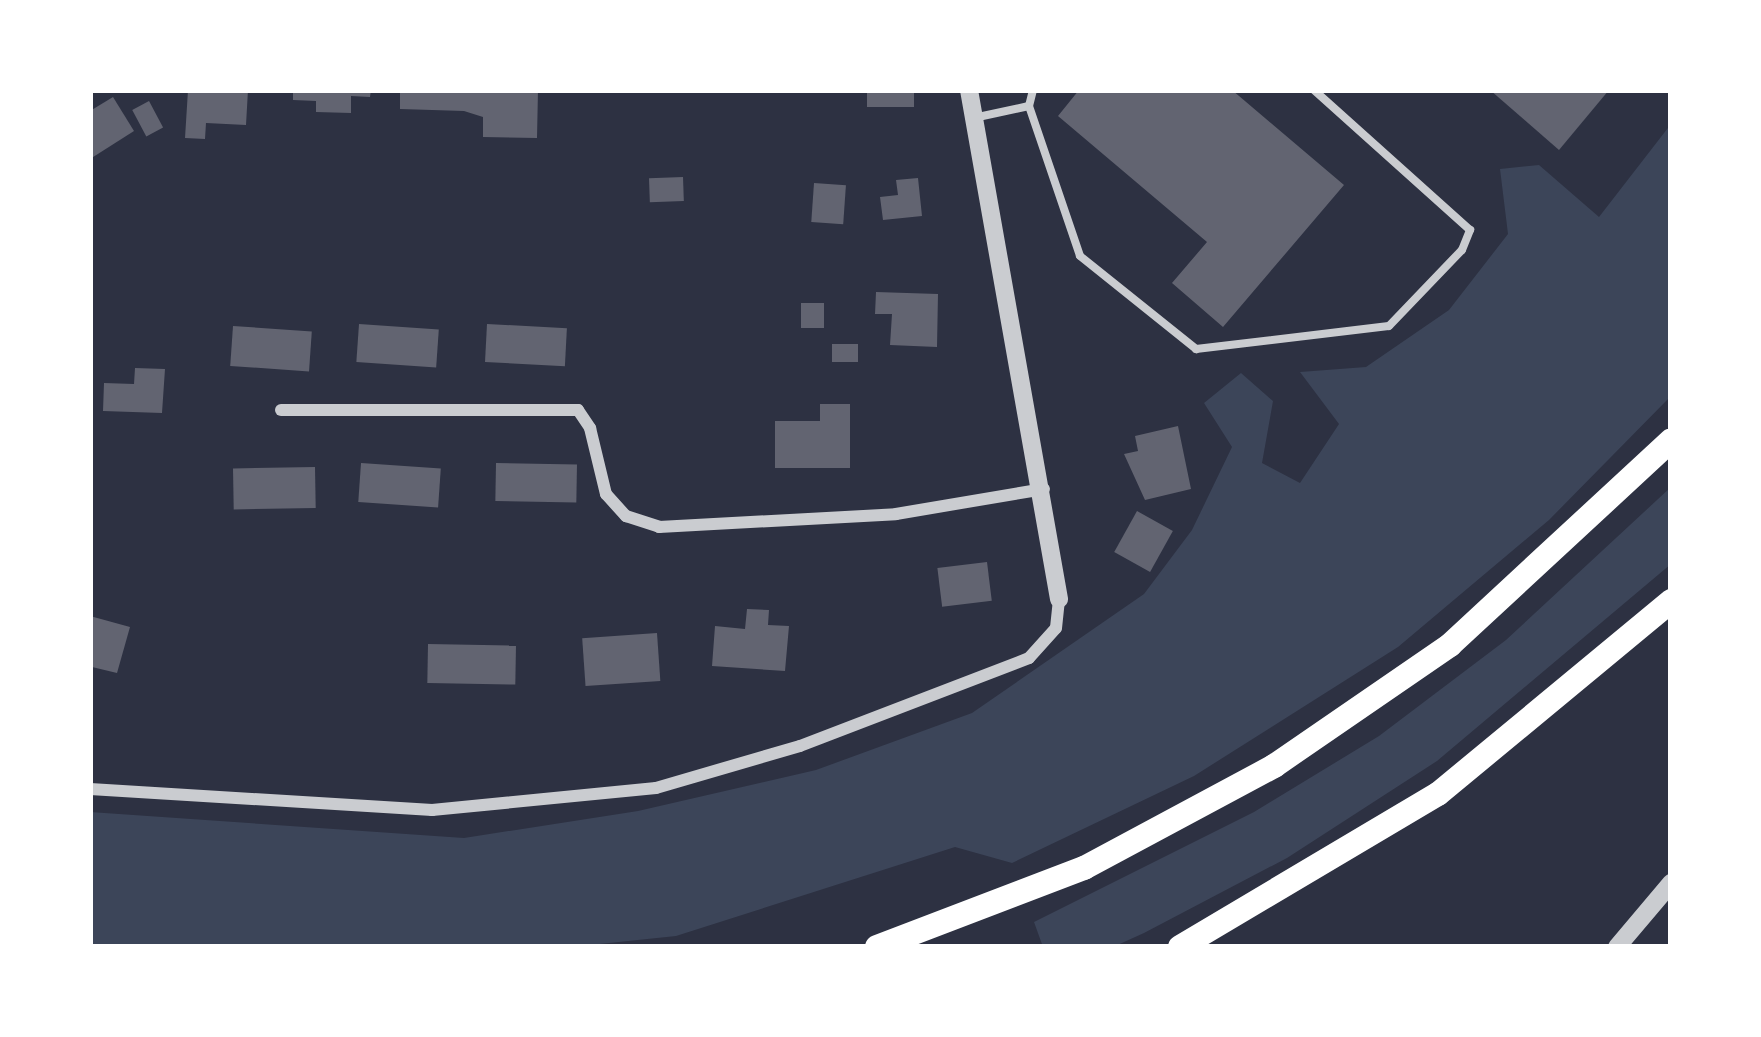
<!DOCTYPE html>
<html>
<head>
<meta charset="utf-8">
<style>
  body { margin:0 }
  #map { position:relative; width:1761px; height:1037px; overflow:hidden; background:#2d3142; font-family:"Roboto Condensed",sans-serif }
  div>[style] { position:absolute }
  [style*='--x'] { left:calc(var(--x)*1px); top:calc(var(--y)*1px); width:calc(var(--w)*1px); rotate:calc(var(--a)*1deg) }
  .green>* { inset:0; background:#3c4559 }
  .building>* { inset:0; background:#626471; transform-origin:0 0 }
  .service>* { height:8px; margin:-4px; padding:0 4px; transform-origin:4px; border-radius:4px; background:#caccd0 }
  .minor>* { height:12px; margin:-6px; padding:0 6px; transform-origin:6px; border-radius:6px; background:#caccd0 }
  .tertiary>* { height:18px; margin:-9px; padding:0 9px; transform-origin:9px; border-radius:9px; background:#caccd0 }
  .trunk>* { height:24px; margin:-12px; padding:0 12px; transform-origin:12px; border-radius:12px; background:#fff }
  span { translate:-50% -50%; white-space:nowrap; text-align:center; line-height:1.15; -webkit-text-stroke:10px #fff; paint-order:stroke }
  .frame { position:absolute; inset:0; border:93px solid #fff; pointer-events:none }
</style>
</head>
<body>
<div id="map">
  <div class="green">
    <div style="clip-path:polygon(1671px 124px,1671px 396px,1549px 520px,1398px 647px,1194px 776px,1012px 863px,955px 847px,676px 936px,571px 947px,90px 947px,90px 812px,464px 838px,638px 811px,816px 770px,972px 713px,1144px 594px,1192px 530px,1232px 447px,1204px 403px,1241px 373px,1273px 401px,1262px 463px,1300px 483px,1339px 424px,1300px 372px,1366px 367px,1449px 310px,1508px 234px,1500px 169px,1539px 165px,1599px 217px)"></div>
    <div style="clip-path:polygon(1671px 487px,1671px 564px,1437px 761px,1287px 858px,1144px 933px,1113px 947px,1043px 947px,1034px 922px,1254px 812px,1379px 736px,1506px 640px)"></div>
  </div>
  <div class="building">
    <div style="clip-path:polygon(188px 90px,248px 90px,246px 125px,206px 123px,205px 139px,185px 138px)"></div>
    <div style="clip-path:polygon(293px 90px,371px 90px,370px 97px,351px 96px,351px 113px,316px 112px,316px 101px,293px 100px)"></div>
    <div style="clip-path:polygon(400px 90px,538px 90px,537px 138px,483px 137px,483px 117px,464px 111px,400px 109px)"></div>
    <div style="left:867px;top:90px;width:47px;height:17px"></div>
    <div style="clip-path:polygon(1079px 90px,1232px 90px,1344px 185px,1223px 327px,1172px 283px,1207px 242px,1058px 116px)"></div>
    <div style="clip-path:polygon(1490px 90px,1609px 90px,1559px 150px)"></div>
    <div style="clip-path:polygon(113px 97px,134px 131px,90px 159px,90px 111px)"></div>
    <div style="left:149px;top:101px;width:30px;height:19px;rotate:62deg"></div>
    <div style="left:683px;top:177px;width:24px;height:34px;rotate:88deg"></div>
    <div style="clip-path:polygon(918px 178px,922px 216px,883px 220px,880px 197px,898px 195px,896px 180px)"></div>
    <div style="left:814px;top:183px;width:32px;height:39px;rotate:4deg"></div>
    <div style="clip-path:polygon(876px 292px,938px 294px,937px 347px,890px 345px,892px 314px,875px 314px)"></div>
    <div style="left:824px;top:303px;width:25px;height:23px;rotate:90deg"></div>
    <div style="left:359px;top:324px;width:80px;height:38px;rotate:4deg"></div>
    <div style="left:487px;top:324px;width:80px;height:38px;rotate:3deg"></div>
    <div style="left:233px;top:326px;width:79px;height:40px;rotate:4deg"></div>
    <div style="left:832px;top:344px;width:26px;height:18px"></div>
    <div style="clip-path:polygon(135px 368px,165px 369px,162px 413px,103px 411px,104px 383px,134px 384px)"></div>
    <div style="clip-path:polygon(820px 404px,850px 404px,850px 468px,775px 468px,775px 421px,820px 421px)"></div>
    <div style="clip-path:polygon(1178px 426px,1191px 489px,1145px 500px,1124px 454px,1138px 451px,1135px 436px)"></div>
    <div style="left:361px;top:463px;width:80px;height:39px;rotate:4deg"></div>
    <div style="left:496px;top:463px;width:81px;height:38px;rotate:1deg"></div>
    <div style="left:315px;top:467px;width:41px;height:82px;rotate:89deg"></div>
    <div style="left:1137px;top:511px;width:41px;height:47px;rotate:29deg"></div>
    <div style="left:987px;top:562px;width:39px;height:50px;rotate:83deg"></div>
    <div style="clip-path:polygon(747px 609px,769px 610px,768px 625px,789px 626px,785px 671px,712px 666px,715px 626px,745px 629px)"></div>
    <div style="clip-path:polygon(90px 616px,130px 627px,117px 673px,92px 667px)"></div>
    <div style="left:657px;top:633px;width:48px;height:75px;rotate:86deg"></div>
    <div style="left:428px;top:644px;width:88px;height:39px;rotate:1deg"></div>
  </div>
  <div class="service">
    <div style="--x:1033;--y:90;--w:16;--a:104"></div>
    <div style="--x:1029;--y:106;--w:158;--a:71.2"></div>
    <div style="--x:1080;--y:256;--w:149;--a:38.7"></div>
    <div style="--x:1196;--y:349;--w:194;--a:-6.8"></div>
    <div style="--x:1389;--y:326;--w:105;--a:-46.2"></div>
    <div style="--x:1462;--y:250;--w:22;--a:-68"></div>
    <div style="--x:1470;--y:230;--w:210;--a:-138.1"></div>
    <div style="--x:978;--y:117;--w:52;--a:-12.2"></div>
  </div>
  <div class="minor">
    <div style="--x:281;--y:410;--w:297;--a:0"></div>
    <div style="--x:578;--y:410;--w:22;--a:56"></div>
    <div style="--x:590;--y:428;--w:68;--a:76.4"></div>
    <div style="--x:606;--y:494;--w:30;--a:48"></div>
    <div style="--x:626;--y:516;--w:35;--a:18"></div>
    <div style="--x:659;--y:527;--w:237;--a:-3.1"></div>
    <div style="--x:896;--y:514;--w:150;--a:-9.6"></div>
    <div style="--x:90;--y:789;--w:343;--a:3.5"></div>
    <div style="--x:432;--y:810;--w:225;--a:-5.6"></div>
    <div style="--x:656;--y:788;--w:150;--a:-16.3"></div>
    <div style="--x:800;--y:746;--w:245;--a:-21"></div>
    <div style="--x:1029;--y:658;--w:40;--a:-48"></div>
    <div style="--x:1056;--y:628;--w:29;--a:-84"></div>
  </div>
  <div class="tertiary">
    <div style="--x:969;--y:90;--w:517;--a:79.97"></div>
    <div style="--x:1617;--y:947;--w:84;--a:-49.8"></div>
  </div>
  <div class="trunk">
    <div style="--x:877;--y:947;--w:222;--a:-20.9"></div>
    <div style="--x:1084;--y:868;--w:216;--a:-28.2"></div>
    <div style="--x:1274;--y:766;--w:214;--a:-34.5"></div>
    <div style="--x:1450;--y:645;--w:301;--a:-42.8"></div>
    <div style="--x:1180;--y:947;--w:300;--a:-30.7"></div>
    <div style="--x:1438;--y:794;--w:303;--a:-39.6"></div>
  </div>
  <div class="frame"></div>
</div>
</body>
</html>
